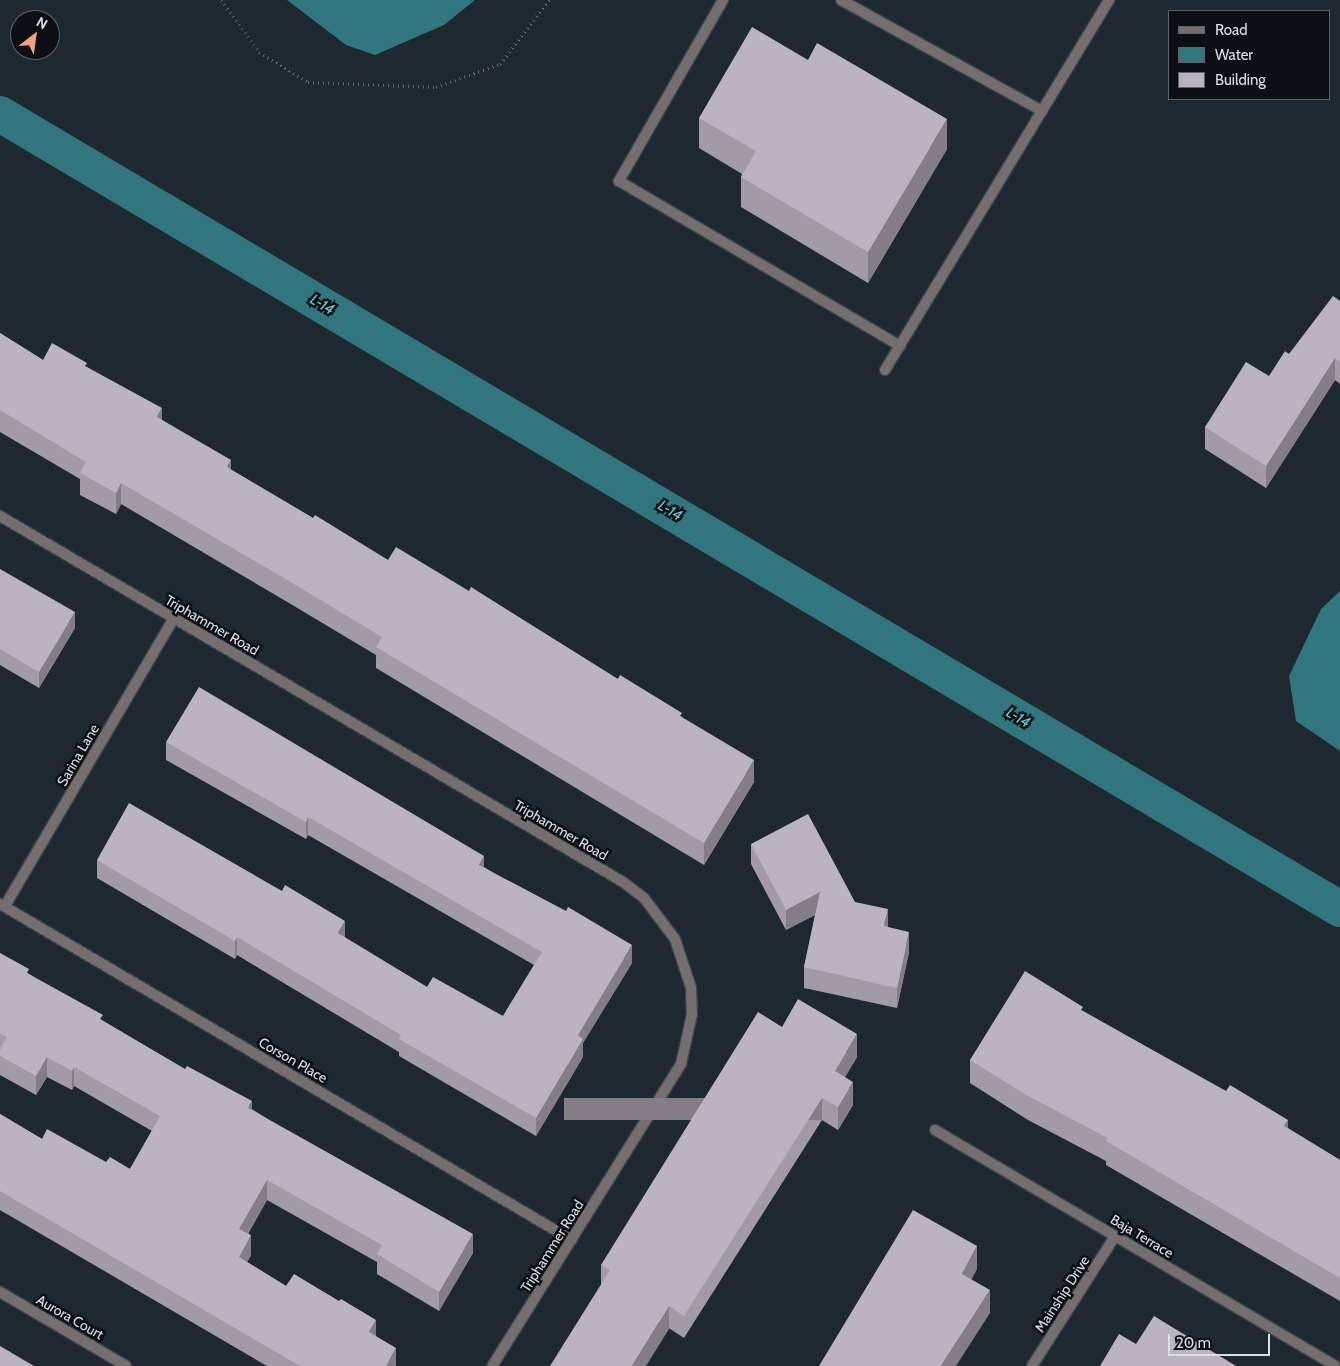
<!DOCTYPE html>
<html>
<head>
<meta charset="utf-8">
<style>
  body { margin:0 }
  #map { position:relative; width:1340px; height:1366px; overflow:hidden; background:#1e2830; font-family:Cabin,sans-serif }
  div>[style] { position:absolute }
  [style*='--x'] { left:calc(var(--x)*1px); top:calc(var(--y)*1px); width:calc(var(--w)*1px); rotate:calc(var(--a)*1deg) }
  .water>* { inset:0; background:#31757f }
  .canal>* { height:36px; margin:-18px; padding:0 18px; transform-origin:18px; border-radius:18px; background:#31757f }
  .path>* { height:3px; margin-top:-1.5px; transform-origin:0; background:repeating-linear-gradient(90deg,#626a71 0 1px,transparent 0 5px) }
  .roads { filter:drop-shadow(1px 0 #3c454d) drop-shadow(-1px 0 #3c454d) drop-shadow(0 1px #3c454d) drop-shadow(0 -1px #3c454d) }
  .service>* { height:10px; margin:-5px; padding:0 5px; transform-origin:5px; border-radius:5px; background:#766e6e }
  .minor>* { height:10px; margin:-5px; padding:0 5px; transform-origin:5px; border-radius:5px; background:#766e6e }
  .wall>* { inset:0; background:#a29aa5 }
  .shaded-wall>* { inset:0; background:#847d86; transform-origin:0 0 }
  .building>* { inset:0; background:#bcb3c0 }
  span { translate:-50% -50%; white-space:nowrap; text-align:center; line-height:1.15; -webkit-text-stroke:5px #0c1014; paint-order:stroke }
  .street-label { font-size:14px; color:#d9e0e5 }
  .water-label { font-size:15px; color:#6ad3e4; font-style:italic }
  .legend { position:absolute; left:1168px; top:10px; width:162px; height:90px; box-sizing:border-box; background:#0c1014; border:1px solid #5e6368; margin:0; padding:6px 9px; list-style:none; font-size:15px; color:#d9e0e5 }
  .legend li { display:flex; align-items:center; gap:10px; height:25px }
  .legend b { width:25px; border:1px solid #5e6368 }
  .north { position:absolute; left:10px; top:10px; width:50px; height:50px; box-sizing:border-box; background:#0c1014; border:1px solid #5e6368; border-radius:50%; rotate:30deg; font-size:14px; font-weight:700; line-height:20px; text-align:center; color:#d9e0e5 }
  .north::after { content:''; display:block; margin:auto; width:18px; height:22px; background:#f39f84; clip-path:polygon(50% 0,100% 100%,50% 72%,0 100%) }
  .scale { position:absolute; left:1168px; top:1334px; width:102px; height:22px; box-sizing:border-box; border:2px solid #d9e0e5; border-top:0; padding-left:6px; font-size:15px; line-height:18px; white-space:nowrap; color:#d9e0e5; -webkit-text-stroke:4px #0c1014; paint-order:stroke }
</style>
</head>
<body>
<div id="map">
  <div class="water">
    <div style="clip-path:polygon(287px 0,475px 0,444px 25px,375px 55px,346px 45px)"></div>
    <div style="clip-path:polygon(1340px 591px,1340px 751px,1296px 721px,1289px 676px,1321px 609px)"></div>
  </div>
  <div class="canal">
    <div style="--x:0;--y:114;--w:1558;--a:30.68"></div>
  </div>
  <div class="path">
    <div style="--x:221;--y:0;--w:64;--a:53.8"></div>
    <div style="--x:259;--y:52;--w:57;--a:31.5"></div>
    <div style="--x:308;--y:82;--w:128;--a:2.2"></div>
    <div style="--x:436;--y:87;--w:68;--a:-19.8"></div>
    <div style="--x:500;--y:64;--w:81;--a:-52.6"></div>
  </div>
  <div class="roads">
    <div class="service">
      <div style="--x:723;--y:0;--w:209;--a:119.9"></div>
      <div style="--x:619;--y:181;--w:326;--a:30.4"></div>
      <div style="--x:841;--y:0;--w:230;--a:28.9"></div>
      <div style="--x:885;--y:370;--w:433;--a:-58.8"></div>
    </div>
    <div class="minor">
      <div style="--x:0;--y:516;--w:723;--a:30.43"></div>
      <div style="--x:623;--y:882;--w:26;--a:37"></div>
      <div style="--x:644;--y:898;--w:51;--a:52.9"></div>
      <div style="--x:675;--y:939;--w:52;--a:71.9"></div>
      <div style="--x:691;--y:988;--w:26;--a:88"></div>
      <div style="--x:692;--y:1014;--w:51;--a:102.4"></div>
      <div style="--x:681;--y:1064;--w:356;--a:122"></div>
      <div style="--x:0;--y:904;--w:663;--a:30.43"></div>
      <div style="--x:5;--y:906;--w:334;--a:-59.6"></div>
      <div style="--x:935;--y:1130;--w:464;--a:30.5"></div>
      <div style="--x:0;--y:1292;--w:146;--a:30.4"></div>
      <div style="--x:1032;--y:1366;--w:154;--a:-57.4"></div>
    </div>
  </div>
  <div class="wall">
    <div style="clip-path:polygon(699px 118px,947px 149px,868px 283px,741px 207px,741px 177px,742px 174px,699px 148px)"></div>
    <div style="clip-path:polygon(1340px 301px,1340px 384px,1335px 380px,1266px 488px,1205px 449px,1205px 427px,1269px 376px,1289px 354px)"></div>
    <div style="clip-path:polygon(0 333px,43px 360px,87px 367px,162px 420px,231px 470px,313px 518px,388px 560px,618px 679px,682px 717px,754px 782px,704px 865px,376px 668px,376px 655px,289px 603px,121px 504px,116px 514px,80px 495px,80px 479px,0 432px)"></div>
    <div style="clip-path:polygon(0 569px,75px 628px,39px 688px,0 665px)"></div>
    <div style="clip-path:polygon(166px 742px,484px 867px,632px 963px,583px 1043px,583px 1057px,536px 1136px,399px 1056px,399px 1052px,237px 955px,235px 959px,97px 878px,97px 860px,345px 938px,427px 987px,503px 1016px,534px 965px,308px 835px,306px 839px,166px 760px)"></div>
    <div style="clip-path:polygon(751px 844px,855px 902px,888px 927px,909px 952px,897px 1008px,804px 988px,804px 967px,815px 915px,786px 930px,751px 864px)"></div>
    <div style="clip-path:polygon(0 953px,29px 974px,103px 1021px,252px 1109px,473px 1253px,439px 1311px,377px 1274px,377px 1262px,267px 1200px,248px 1234px,251px 1255px,247px 1262px,286px 1286px,376px 1336px,396px 1366px,267px 1366px,0 1210px,0 1114px,42px 1139px,106px 1162px,130px 1169px,152px 1131px,74px 1086px,72px 1090px,47px 1077px,36px 1095px,0 1075px)"></div>
    <div style="clip-path:polygon(1083px 1011px,1288px 1128px,1340px 1160px,1340px 1301px,1106px 1165px,1106px 1161px,1028px 1120px,970px 1083px,970px 1060px)"></div>
    <div style="clip-path:polygon(782px 1027px,857px 1057px,845px 1077px,853px 1105px,838px 1130px,822px 1120px,684px 1338px,601px 1284px,601px 1265px)"></div>
  </div>
  <div class="shaded-wall">
    <div style="clip-path:polygon(947px 119px,947px 149px,868px 283px,868px 252px)"></div>
    <div style="clip-path:polygon(1335px 358px,1335px 380px,1266px 488px,1266px 466px)"></div>
    <div style="clip-path:polygon(162px 408px,162px 430px,157px 417px)"></div>
    <div style="clip-path:polygon(231px 460px,231px 481px,227px 467px)"></div>
    <div style="clip-path:polygon(121px 483px,121px 504px,116px 514px,116px 493px)"></div>
    <div style="clip-path:polygon(75px 612px,75px 628px,39px 688px,39px 672px)"></div>
    <div style="clip-path:polygon(754px 760px,754px 782px,704px 865px,704px 843px)"></div>
    <div style="clip-path:polygon(308px 817px,308px 835px,306px 839px,306px 822px)"></div>
    <div style="clip-path:polygon(484px 856px,484px 874px,479px 865px)"></div>
    <div style="clip-path:polygon(820px 892px,820px 912px,786px 930px,786px 910px)"></div>
    <div style="clip-path:polygon(888px 909px,888px 929px,884px 926px)"></div>
    <div style="clip-path:polygon(345px 921px,345px 939px,338px 933px)"></div>
    <div style="clip-path:polygon(909px 932px,909px 952px,897px 1008px,897px 988px)"></div>
    <div style="clip-path:polygon(237px 937px,237px 955px,235px 959px,235px 941px)"></div>
    <div style="clip-path:polygon(632px 945px,632px 963px,583px 1043px,583px 1057px,536px 1136px,536px 1118px,578px 1035px)"></div>
    <div style="clip-path:polygon(857px 1034px,857px 1057px,835px 1094px,835px 1071px)"></div>
    <div style="clip-path:polygon(47px 1057px,47px 1077px,36px 1095px,36px 1076px)"></div>
    <div style="clip-path:polygon(74px 1067px,74px 1086px,72px 1090px,72px 1071px)"></div>
    <div style="clip-path:polygon(853px 1082px,853px 1105px,838px 1130px,838px 1107px)"></div>
    <div style="left:822px;top:1098px;width:22px;height:258px;rotate:90deg"></div>
    <div style="clip-path:polygon(252px 1101px,252px 1121px,248px 1108px)"></div>
    <div style="clip-path:polygon(1288px 1120px,1288px 1144px,1284px 1126px)"></div>
    <div style="clip-path:polygon(267px 1180px,267px 1200px,239px 1248px,239px 1229px)"></div>
    <div style="clip-path:polygon(473px 1234px,473px 1253px,439px 1311px,439px 1292px)"></div>
    <div style="clip-path:polygon(251px 1235px,251px 1255px,239px 1276px,239px 1257px)"></div>
    <div style="clip-path:polygon(977px 1246px,977px 1269px,962px 1298px,962px 1274px)"></div>
    <div style="clip-path:polygon(990px 1290px,990px 1313px,956px 1366px,941px 1366px)"></div>
    <div style="clip-path:polygon(669px 1306px,669px 1329px,646px 1366px,632px 1366px)"></div>
    <div style="clip-path:polygon(376px 1320px,376px 1340px,369px 1332px)"></div>
    <div style="clip-path:polygon(396px 1348px,396px 1366px,386px 1366px)"></div>
  </div>
  <div class="building">
    <div style="clip-path:polygon(752px 27px,808px 60px,817px 43px,947px 119px,868px 252px,741px 177px,756px 151px,699px 118px)"></div>
    <div style="clip-path:polygon(1333px 296px,1340px 301px,1340px 362px,1335px 358px,1266px 466px,1205px 427px,1246px 362px,1269px 376px,1285px 351px,1289px 354px)"></div>
    <div style="clip-path:polygon(0 333px,43px 360px,52px 343px,87px 363px,85px 366px,162px 408px,157px 417px,231px 460px,227px 467px,313px 518px,315px 515px,388px 560px,396px 547px,469px 591px,471px 587px,618px 679px,620px 675px,682px 713px,680px 716px,754px 760px,704px 843px,376px 647px,382px 637px,289px 581px,121px 483px,116px 493px,80px 473px,86px 462px,0 410px)"></div>
    <div style="clip-path:polygon(0 569px,75px 612px,39px 672px,0 649px)"></div>
    <div style="clip-path:polygon(199px 687px,484px 856px,479px 865px,566px 911px,568px 907px,632px 945px,578px 1035px,583px 1039px,536px 1118px,399px 1039px,401px 1035px,237px 937px,235px 941px,97px 860px,129px 803px,282px 891px,285px 885px,345px 921px,338px 933px,427px 987px,433px 977px,503px 1016px,542px 952px,308px 817px,306px 822px,166px 742px)"></div>
    <div style="clip-path:polygon(808px 814px,855px 902px,888px 909px,884px 926px,909px 932px,897px 988px,804px 967px,820px 892px,786px 910px,751px 844px)"></div>
    <div style="clip-path:polygon(0 953px,29px 969px,27px 973px,103px 1015px,100px 1019px,185px 1069px,187px 1066px,252px 1101px,248px 1108px,473px 1234px,439px 1292px,377px 1254px,382px 1245px,267px 1180px,239px 1229px,251px 1235px,239px 1257px,286px 1286px,294px 1274px,339px 1301px,341px 1299px,376px 1320px,369px 1332px,396px 1348px,386px 1366px,300px 1366px,0 1191px,0 1114px,42px 1139px,47px 1129px,106px 1162px,110px 1157px,130px 1169px,160px 1116px,74px 1067px,72px 1071px,47px 1057px,36px 1076px,0 1056px,0 1050px,7px 1037px,0 1033px)"></div>
    <div style="clip-path:polygon(1025px 971px,1083px 1007px,1081px 1010px,1226px 1091px,1230px 1085px,1288px 1120px,1284px 1126px,1340px 1160px,1340px 1278px,1106px 1141px,1108px 1138px,1028px 1096px,970px 1060px)"></div>
    <div style="clip-path:polygon(798px 999px,857px 1034px,835px 1071px,853px 1082px,838px 1107px,822px 1098px,684px 1316px,669px 1306px,632px 1366px,550px 1366px,610px 1270px,601px 1265px,758px 1012px,782px 1027px)"></div>
    <div style="clip-path:polygon(913px 1210px,977px 1246px,962px 1274px,990px 1290px,941px 1366px,819px 1366px)"></div>
    <div style="clip-path:polygon(1154px 1316px,1236px 1366px,1100px 1366px,1119px 1334px,1136px 1344px)"></div>
    <div style="clip-path:polygon(0 1346px,34px 1366px,0 1366px)"></div>
  </div>
  <div class="street-label">
    <span style="left:212px;top:625px;rotate:30deg">Triphammer Road</span>
    <span style="left:78px;top:755px;rotate:-60deg">Sarina Lane</span>
    <span style="left:561px;top:830px;rotate:30deg">Triphammer Road</span>
    <span style="left:293px;top:1060px;rotate:30deg">Corson Place</span>
    <span style="left:1142px;top:1236px;rotate:31deg">Baja Terrace</span>
    <span style="left:552px;top:1246px;rotate:-58deg">Triphammer Road</span>
    <span style="left:1062px;top:1294px;rotate:-57deg">Mainship Drive</span>
    <span style="left:70px;top:1317px;rotate:30deg">Aurora Court</span>
  </div>
  <div class="water-label">
    <span style="left:322px;top:305px;rotate:31deg">L-14</span>
    <span style="left:670px;top:511px;rotate:31deg">L-14</span>
    <span style="left:1018px;top:718px;rotate:31deg">L-14</span>
  </div>
  <ul class="legend">
  <li><b style="height:6px;background:#766e6e"></b>Road</li>
  <li><b style="height:14px;background:#31757f"></b>Water</li>
  <li><b style="height:14px;background:#bcb3c0"></b>Building</li>
  </ul>
  <div class="north">N</div>
  <div class="scale">20 m</div>
</div>
</body>
</html>
